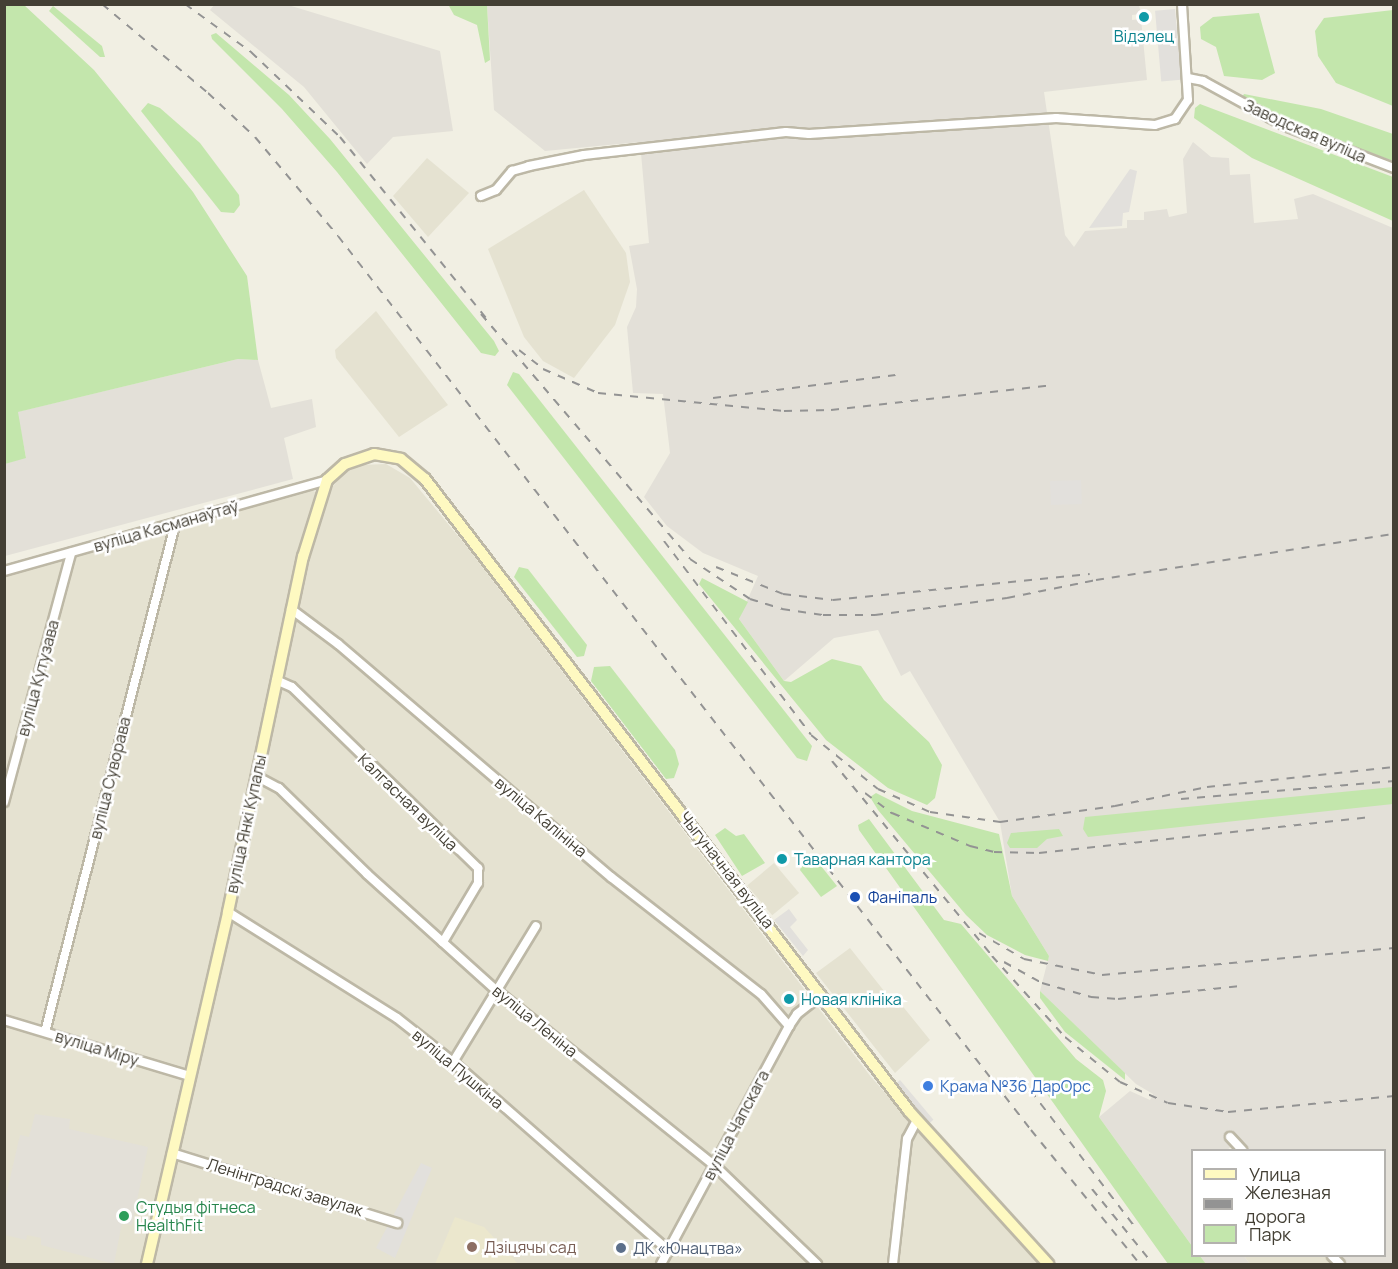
<!DOCTYPE html>
<html>
<head>
<meta charset="utf-8">
<style>
  body { margin:0 }
  #map { position:relative; width:1398px; height:1269px; overflow:hidden; background:#f1efe3; font-family:Manrope,sans-serif }
  div>[style] { position:absolute }
  [style*='--x'] { left:calc(var(--x)*1px); top:calc(var(--y)*1px); width:calc(var(--w)*1px); rotate:calc(var(--a)*1deg) }
  .residential>* { inset:0; background:#e5e2d1; transform-origin:0 0 }
  .industrial>* { inset:0; background:#e3e0d8 }
  .education>* { inset:0; background:#ebe7cd }
  .green>* { inset:0; background:#c3e6ac }
  .parking>* { inset:0; background:#e2e0dc; transform-origin:0 0 }
  .roads { filter:drop-shadow(2px 0 #bdb8a6) drop-shadow(-2px 0 #bdb8a6) drop-shadow(0 2px #bdb8a6) drop-shadow(0 -2px #bdb8a6) }
  .street>* { height:8px; margin:-4px; padding:0 4px; transform-origin:4px; border-radius:4px; background:#fff }
  .secondary>* { height:10px; margin:-5px; padding:0 5px; transform-origin:5px; border-radius:5px; background:#fef9c1 }
  .rail>* { height:2px; margin-top:-1px; transform-origin:0; background:repeating-linear-gradient(90deg,#939393 0 8px,transparent 0 16px) }
  .dots>* { width:16px; height:16px; translate:-50% -50%; box-sizing:border-box; border:3px solid #fff; border-radius:50% }
  span { translate:-50% -50%; white-space:nowrap; text-align:center; line-height:1.15; -webkit-text-stroke:5px #fff; paint-order:stroke }
  .culture-label { font-size:16px; color:#0d838f }
  .left { translate:0 -50%; text-align:left }
  .street-label { font-size:16px; color:#433f34 }
  .transit-label { font-size:16px; color:#164399 }
  .shop-label { font-size:16px; color:#366cbe }
  .leisure-label { font-size:16px; color:#27864d }
  .education-label { font-size:16px; color:#785e54 }
  .service-label { font-size:16px; color:#4e5e75 }
  .frame { position:absolute; inset:0; border:6px solid #433f34; pointer-events:none }
  .legend { position:absolute; left:1191px; top:1149px; width:195px; height:108px; box-sizing:border-box; background:#fff; border:2px solid #b4b2ae; margin:0; padding:8px 10px; list-style:none; font-size:18px; color:#433f34 }
  .legend li { display:flex; align-items:center; gap:12px; height:30px }
  .legend b { width:30px; border:2px solid #b4b2ae }
</style>
</head>
<body>
<div id="map">
  <div class="residential">
    <div style="clip-path:polygon(427px 158px,469px 193px,428px 237px,393px 196px)"></div>
    <div style="clip-path:polygon(584px 190px,626px 253px,630px 282px,615px 325px,574px 378px,543px 361px,524px 337px,488px 249px)"></div>
    <div style="clip-path:polygon(376px 311px,448px 405px,399px 437px,336px 358px,335px 350px)"></div>
    <div style="clip-path:polygon(386px 464px,410px 478px,468px 548px,871px 1077px,1039px 1264px,5px 1264px,5px 574px,311px 490px,325px 496px,343px 474px,361px 465px)"></div>
    <div style="left:774px;top:863px;width:39px;height:35px;rotate:50deg"></div>
    <div style="clip-path:polygon(850px 948px,892px 1001px,896px 998px,930px 1040px,895px 1073px,816px 973px)"></div>
    <div style="clip-path:polygon(1244px 1256px,1326px 1256px,1334px 1264px,1250px 1264px)"></div>
  </div>
  <div class="industrial">
    <div style="clip-path:polygon(215px 4px,288px 5px,440px 51px,453px 131px,393px 137px,367px 164px,304px 87px,210px 10px)"></div>
    <div style="clip-path:polygon(487px 5px,1139px 5px,1141px 14px,1132px 15px,1132px 20px,1141px 19px,1147px 80px,1044px 92px,1065px 235px,1074px 247px,1085px 231px,1127px 228px,1127px 220px,1144px 220px,1144px 212px,1167px 209px,1169px 217px,1187px 213px,1183px 159px,1193px 142px,1211px 157px,1229px 158px,1230px 175px,1250px 174px,1254px 223px,1298px 219px,1294px 199px,1313px 194px,1393px 228px,1393px 1264px,1343px 1264px,1336px 1256px,1384px 1256px,1384px 1150px,1248px 1150px,1239px 1140px,1227px 1150px,1192px 1150px,1192px 1246px,1099px 1117px,1130px 1091px,1150px 1100px,1153px 1094px,1136px 1084px,1040px 991px,1049px 956px,1012px 896px,1000px 822px,910px 671px,901px 676px,878px 630px,834px 638px,784px 681px,739px 619px,758px 576px,703px 553px,667px 526px,644px 497px,670px 453px,663px 394px,633px 393px,627px 327px,636px 307px,637px 289px,629px 246px,649px 243px,640px 142px,545px 151px,494px 110px)"></div>
    <div style="clip-path:polygon(238px 359px,258px 360px,271px 408px,312px 399px,316px 427px,284px 438px,293px 479px,5px 556px,5px 464px,26px 457px,17px 412px)"></div>
    <div style="clip-path:polygon(35px 1114px,70px 1119px,69px 1129px,148px 1147px,132px 1225px,122px 1223px,114px 1264px,41px 1245px,41px 1238px,27px 1235px,26px 1240px,5px 1235px,5px 1200px,20px 1135px,29px 1137px)"></div>
    <div style="clip-path:polygon(1200px 1256px,1244px 1256px,1250px 1264px,1206px 1264px)"></div>
  </div>
  <div class="education">
    <div style="clip-path:polygon(455px 1217px,484px 1227px,518px 1264px,435px 1264px)"></div>
  </div>
  <div class="green">
    <div style="clip-path:polygon(24px 5px,94px 70px,193px 192px,247px 276px,258px 360px,238px 359px,18px 412px,26px 458px,5px 464px,4px 5px)"></div>
    <div style="clip-path:polygon(487px 5px,490px 60px,485px 63px,477px 25px,454px 15px,449px 6px)"></div>
    <div style="clip-path:polygon(53px 6px,102px 46px,105px 57px,100px 57px,49px 11px)"></div>
    <div style="clip-path:polygon(1393px 10px,1394px 10px,1393px 106px,1336px 83px,1318px 56px,1315px 31px,1324px 18px)"></div>
    <div style="clip-path:polygon(1259px 13px,1275px 73px,1262px 80px,1224px 76px,1216px 47px,1201px 39px,1200px 27px,1213px 17px)"></div>
    <div style="clip-path:polygon(216px 33px,289px 95px,330px 139px,494px 341px,499px 351px,495px 356px,481px 353px,337px 172px,282px 109px,212px 39px,211px 35px)"></div>
    <div style="clip-path:polygon(1244px 94px,1321px 109px,1393px 134px,1393px 161px,1316px 133px,1241px 99px)"></div>
    <div style="clip-path:polygon(148px 103px,160px 108px,200px 143px,239px 195px,240px 205px,234px 213px,221px 212px,141px 111px)"></div>
    <div style="clip-path:polygon(1200px 104px,1393px 177px,1393px 221px,1252px 158px,1194px 118px,1195px 108px)"></div>
    <div style="clip-path:polygon(513px 372px,519px 374px,812px 746px,807px 761px,797px 758px,507px 385px)"></div>
    <div style="clip-path:polygon(519px 567px,528px 569px,587px 645px,584px 656px,577px 657px,514px 577px)"></div>
    <div style="clip-path:polygon(702px 578px,748px 602px,739px 619px,784px 681px,791px 682px,832px 659px,861px 666px,884px 700px,929px 742px,942px 765px,935px 798px,927px 805px,888px 788px,826px 740px,699px 584px)"></div>
    <div style="clip-path:polygon(610px 666px,675px 750px,679px 764px,674px 778px,666px 779px,591px 681px,594px 667px)"></div>
    <div style="clip-path:polygon(1393px 787px,1393px 804px,1088px 837px,1083px 829px,1085px 817px)"></div>
    <div style="clip-path:polygon(876px 793px,912px 811px,999px 834px,1012px 896px,1049px 956px,1048px 961px,1025px 955px,987px 935px,966px 915px,878px 810px,870px 797px)"></div>
    <div style="clip-path:polygon(869px 819px,944px 920px,961px 924px,1076px 1059px,1103px 1080px,1106px 1091px,1099px 1117px,1192px 1246px,1192px 1256px,1200px 1256px,1206px 1264px,1168px 1264px,859px 830px,858px 825px)"></div>
    <div style="clip-path:polygon(725px 828px,736px 836px,744px 834px,765px 863px,742px 876px,715px 835px)"></div>
    <div style="clip-path:polygon(1059px 829px,1063px 836px,1047px 839px,1037px 848px,1010px 848px,1007px 843px,1011px 833px)"></div>
    <div style="clip-path:polygon(813px 856px,837px 886px,821px 897px,800px 870px,804px 858px)"></div>
    <div style="clip-path:polygon(1040px 991px,1125px 1073px,1125px 1080px,1065px 1032px,1040px 998px)"></div>
  </div>
  <div class="parking">
    <div style="left:1175px;top:9px;width:71px;height:20px;rotate:85deg"></div>
    <div style="clip-path:polygon(1130px 169px,1137px 171px,1129px 212px,1123px 213px,1122px 226px,1089px 228px)"></div>
    <div style="left:1081px;top:480px;width:24px;height:31px;rotate:88deg"></div>
    <div style="clip-path:polygon(789px 909px,797px 920px,790px 927px,808px 950px,803px 956px,774px 920px)"></div>
    <div style="left:900px;top:1080px;width:52px;height:8px;rotate:50deg"></div>
    <div style="clip-path:polygon(421px 1163px,432px 1168px,395px 1258px,376px 1248px)"></div>
  </div>
  <div class="roads">
    <div class="street">
      <div style="--x:1188;--y:78;--w:15;--a:11"></div>
      <div style="--x:1203;--y:81;--w:94;--a:28.8"></div>
      <div style="--x:1285;--y:126;--w:117;--a:21.1"></div>
      <div style="--x:481;--y:196;--w:16;--a:-22"></div>
      <div style="--x:496;--y:190;--w:25;--a:-50"></div>
      <div style="--x:512;--y:171;--w:18;--a:-16"></div>
      <div style="--x:529;--y:166;--w:56;--a:-11.3"></div>
      <div style="--x:584;--y:155;--w:203;--a:-6.5"></div>
      <div style="--x:786;--y:132;--w:23;--a:5"></div>
      <div style="--x:809;--y:134;--w:248;--a:-3.7"></div>
      <div style="--x:1056;--y:118;--w:99;--a:4"></div>
      <div style="--x:1155;--y:125;--w:21;--a:-17"></div>
      <div style="--x:1175;--y:119;--w:23;--a:-56"></div>
      <div style="--x:1188;--y:100;--w:96;--a:-93.6"></div>
      <div style="--x:4;--y:571;--w:336;--a:-15.7"></div>
      <div style="--x:291;--y:609;--w:59;--a:36.7"></div>
      <div style="--x:338;--y:644;--w:359;--a:40.5"></div>
      <div style="--x:611;--y:877;--w:190;--a:38"></div>
      <div style="--x:761;--y:994;--w:43;--a:48.8"></div>
      <div style="--x:276;--y:680;--w:17;--a:24"></div>
      <div style="--x:292;--y:687;--w:260;--a:44.2"></div>
      <div style="--x:478;--y:868;--w:15;--a:90"></div>
      <div style="--x:478;--y:883;--w:69;--a:120.7"></div>
      <div style="--x:256;--y:776;--w:26;--a:28"></div>
      <div style="--x:279;--y:788;--w:123;--a:44.3"></div>
      <div style="--x:367;--y:874;--w:173;--a:42"></div>
      <div style="--x:496;--y:990;--w:280;--a:38.8"></div>
      <div style="--x:714;--y:1165;--w:143;--a:43.9"></div>
      <div style="--x:4;--y:802;--w:258;--a:-74.9"></div>
      <div style="--x:228;--y:912;--w:199;--a:32.1"></div>
      <div style="--x:397;--y:1018;--w:71;--a:38.2"></div>
      <div style="--x:453;--y:1062;--w:287;--a:41.2"></div>
      <div style="--x:4;--y:1020;--w:193;--a:16.8"></div>
      <div style="--x:45;--y:1032;--w:523;--a:-75.62"></div>
      <div style="--x:453;--y:1062;--w:159;--a:-58.6"></div>
      <div style="--x:1230;--y:1137;--w:18;--a:47"></div>
      <div style="--x:172;--y:1153;--w:236;--a:17.3"></div>
      <div style="--x:1332;--y:1256;--w:11;--a:45"></div>
      <div style="--x:661;--y:1264;--w:270;--a:-61.7"></div>
      <div style="--x:789;--y:1026;--w:14;--a:-56"></div>
      <div style="--x:797;--y:1014;--w:31;--a:-38"></div>
      <div style="--x:893;--y:1264;--w:126;--a:-83.6"></div>
      <div style="--x:907;--y:1139;--w:21;--a:-62"></div>
    </div>
    <div class="secondary">
      <div style="--x:147;--y:1264;--w:361;--a:-77"></div>
      <div style="--x:228;--y:912;--w:363;--a:-78.1"></div>
      <div style="--x:303;--y:557;--w:81;--a:-72.7"></div>
      <div style="--x:327;--y:480;--w:24;--a:-42"></div>
      <div style="--x:345;--y:464;--w:31;--a:-19"></div>
      <div style="--x:374;--y:454;--w:27;--a:10"></div>
      <div style="--x:401;--y:459;--w:31;--a:40"></div>
      <div style="--x:425;--y:479;--w:796;--a:52.55"></div>
      <div style="--x:909;--y:1111;--w:207;--a:47.7"></div>
    </div>
  </div>
  <div class="rail">
    <div style="--x:102;--y:4;--w:138;--a:40"></div>
    <div style="--x:208;--y:93;--w:64;--a:43.1"></div>
    <div style="--x:255;--y:137;--w:129;--a:50"></div>
    <div style="--x:338;--y:236;--w:1131;--a:52.22"></div>
    <div style="--x:1031;--y:1130;--w:173;--a:50.9"></div>
    <div style="--x:185;--y:4;--w:82;--a:36"></div>
    <div style="--x:251;--y:52;--w:123;--a:43.7"></div>
    <div style="--x:340;--y:137;--w:234;--a:51.1"></div>
    <div style="--x:481;--y:314;--w:322;--a:49.5"></div>
    <div style="--x:690;--y:559;--w:72;--a:33.7"></div>
    <div style="--x:750;--y:599;--w:34;--a:17"></div>
    <div style="--x:782;--y:609;--w:41;--a:8.3"></div>
    <div style="--x:823;--y:615;--w:52;--a:0"></div>
    <div style="--x:875;--y:615;--w:133;--a:-7.3"></div>
    <div style="--x:1007;--y:598;--w:91;--a:-11.4"></div>
    <div style="--x:1096;--y:580;--w:302;--a:-8.8"></div>
    <div style="--x:519;--y:350;--w:31;--a:38"></div>
    <div style="--x:543;--y:369;--w:60;--a:23.6"></div>
    <div style="--x:598;--y:393;--w:187;--a:5.5"></div>
    <div style="--x:784;--y:411;--w:47;--a:-1.2"></div>
    <div style="--x:831;--y:410;--w:224;--a:-6.4"></div>
    <div style="--x:713;--y:398;--w:184;--a:-7.2"></div>
    <div style="--x:664;--y:541;--w:243;--a:52.8"></div>
    <div style="--x:811;--y:735;--w:86;--a:38.9"></div>
    <div style="--x:878;--y:789;--w:57;--a:23.9"></div>
    <div style="--x:930;--y:812;--w:71;--a:8.1"></div>
    <div style="--x:1000;--y:822;--w:116;--a:-7.9"></div>
    <div style="--x:1115;--y:806;--w:94;--a:-11.7"></div>
    <div style="--x:1207;--y:787;--w:188;--a:-6.1"></div>
    <div style="--x:716;--y:567;--w:72;--a:21.9"></div>
    <div style="--x:783;--y:594;--w:50;--a:6.8"></div>
    <div style="--x:833;--y:600;--w:258;--a:-5.8"></div>
    <div style="--x:832;--y:761;--w:252;--a:50.6"></div>
    <div style="--x:992;--y:956;--w:109;--a:48"></div>
    <div style="--x:1065;--y:1037;--w:71;--a:39.3"></div>
    <div style="--x:1120;--y:1082;--w:52;--a:23.6"></div>
    <div style="--x:1168;--y:1103;--w:61;--a:8.5"></div>
    <div style="--x:1228;--y:1112;--w:167;--a:-5.5"></div>
    <div style="--x:865;--y:793;--w:34;--a:37"></div>
    <div style="--x:892;--y:813;--w:85;--a:22.9"></div>
    <div style="--x:970;--y:846;--w:25;--a:14"></div>
    <div style="--x:994;--y:852;--w:45;--a:1.3"></div>
    <div style="--x:1039;--y:853;--w:334;--a:-6.2"></div>
    <div style="--x:1181;--y:799;--w:214;--a:-4.8"></div>
    <div style="--x:979;--y:933;--w:52;--a:30"></div>
    <div style="--x:1024;--y:959;--w:80;--a:11.6"></div>
    <div style="--x:1102;--y:975;--w:293;--a:-5.3"></div>
    <div style="--x:1004;--y:962;--w:43;--a:28.9"></div>
    <div style="--x:1042;--y:983;--w:51;--a:15.9"></div>
    <div style="--x:1091;--y:997;--w:27;--a:4"></div>
    <div style="--x:1118;--y:999;--w:123;--a:-6.1"></div>
    <div style="--x:1021;--y:1078;--w:188;--a:52.6"></div>
    <div style="--x:1092;--y:1189;--w:97;--a:50.9"></div>
  </div>
  <div class="dots">
    <div style="left:1144px;top:17px;background:#0f9aa8"></div>
    <div style="left:782px;top:859px;background:#0f9aa8"></div>
    <div style="left:855px;top:897px;background:#1a4fb4"></div>
    <div style="left:789px;top:999px;background:#0f9aa8"></div>
    <div style="left:928px;top:1086px;background:#3f7fe0"></div>
    <div style="left:124px;top:1216px;background:#2e9e5b"></div>
    <div style="left:472px;top:1247px;background:#8d6e63"></div>
    <div style="left:621px;top:1248px;background:#5c6f8a"></div>
  </div>
  <div class="culture-label">
    <span style="left:1144px;top:36px">Відэлец</span>
    <span class="left" style="left:794px;top:859px">Таварная кантора</span>
    <span class="left" style="left:801px;top:999px">Новая клініка</span>
  </div>
  <div class="street-label">
    <span style="left:1305px;top:131px;rotate:24deg">Заводская вуліца</span>
    <span style="left:166px;top:526px;rotate:-16deg">вуліца Касманаўтаў</span>
    <span style="left:38px;top:678px;rotate:-75deg">вуліца Кутузава</span>
    <span style="left:110px;top:778px;rotate:-76deg">вуліца Суворава</span>
    <span style="left:408px;top:802px;rotate:44deg">Калгасная вуліца</span>
    <span style="left:541px;top:817px;rotate:40deg">вуліца Калініна</span>
    <span style="left:246px;top:824px;rotate:-78deg">вуліца Янкі Купалы</span>
    <span style="left:727px;top:870px;rotate:52deg">Чыгуначная вуліца</span>
    <span style="left:535px;top:1021px;rotate:39deg">вуліца Леніна</span>
    <span style="left:97px;top:1048px;rotate:17deg">вуліца Міру</span>
    <span style="left:458px;top:1069px;rotate:40deg">вуліца Пушкіна</span>
    <span style="left:736px;top:1125px;rotate:-62deg">вуліца Чапскага</span>
    <span style="left:285px;top:1187px;rotate:17deg">Ленінградскі завулак</span>
  </div>
  <div class="transit-label">
    <span class="left" style="left:868px;top:897px">Фаніпаль</span>
  </div>
  <div class="shop-label">
    <span class="left" style="left:940px;top:1086px">Крама №36 ДарОрс</span>
  </div>
  <div class="leisure-label">
    <span class="left" style="left:136px;top:1216px">Студыя фітнеса<br>HealthFit</span>
  </div>
  <div class="education-label">
    <span class="left" style="left:484px;top:1247px">Дзіцячы сад</span>
  </div>
  <div class="service-label">
    <span class="left" style="left:633px;top:1248px">ДК «Юнацтва»</span>
  </div>
  <div class="frame"></div>
  <ul class="legend">
  <li><b style="height:8px;background:#fef9c1"></b>Улица</li>
  <li><b style="height:8px;background:#939393"></b>Железная дорога</li>
  <li><b style="height:16px;background:#c3e6ac"></b>Парк</li>
  </ul>
</div>
</body>
</html>
